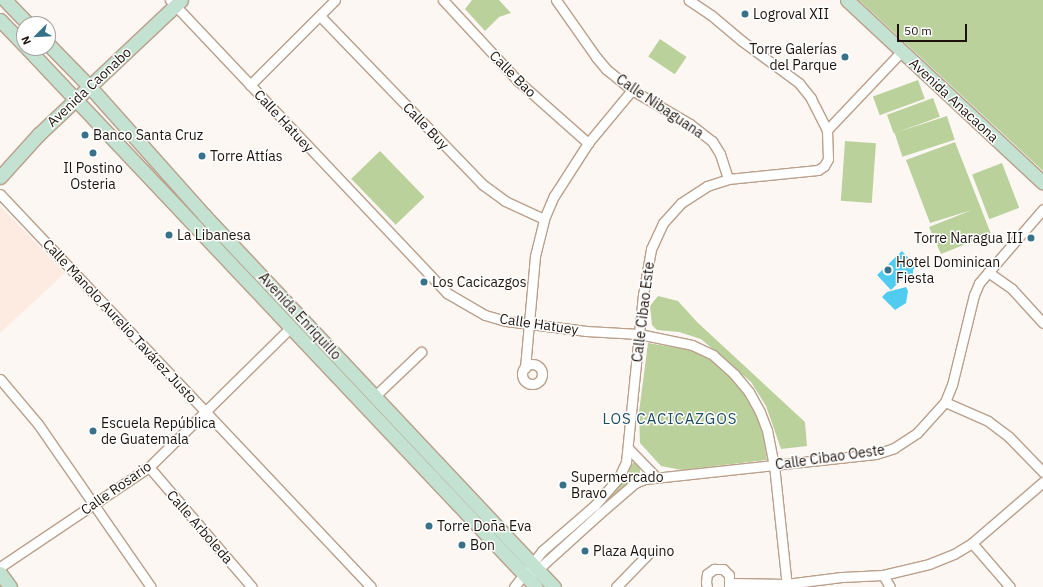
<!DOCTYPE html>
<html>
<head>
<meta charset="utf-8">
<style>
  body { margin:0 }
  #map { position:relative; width:1043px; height:587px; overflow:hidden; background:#fdf7f3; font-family:"IBM Plex Sans",sans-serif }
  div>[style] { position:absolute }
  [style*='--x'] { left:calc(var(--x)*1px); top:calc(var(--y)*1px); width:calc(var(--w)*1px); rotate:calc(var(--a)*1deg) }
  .education>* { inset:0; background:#fdebe1 }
  .green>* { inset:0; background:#bad19c; transform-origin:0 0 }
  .water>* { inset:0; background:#4fccf0 }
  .roads { filter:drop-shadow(1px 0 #baa08c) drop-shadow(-1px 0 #baa08c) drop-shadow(0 1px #baa08c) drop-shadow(0 -1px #baa08c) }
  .street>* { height:9px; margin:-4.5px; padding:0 4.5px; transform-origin:4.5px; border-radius:4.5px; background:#fff }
  .street>.ring { margin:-4.5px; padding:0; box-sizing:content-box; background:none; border:9px solid #fff; border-radius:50% }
  .secondary>* { height:13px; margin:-6.5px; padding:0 6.5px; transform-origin:6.5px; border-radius:6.5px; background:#c3e2d1 }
  .dots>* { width:11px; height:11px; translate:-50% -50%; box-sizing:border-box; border:2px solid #fff; border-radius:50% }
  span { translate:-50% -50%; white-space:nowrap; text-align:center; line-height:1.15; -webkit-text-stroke:3px #fff; paint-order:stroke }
  .poi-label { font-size:14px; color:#1d130c }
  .left { translate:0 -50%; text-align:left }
  .right { translate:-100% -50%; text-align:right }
  .street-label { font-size:14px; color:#1d130c }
  .neighbourhood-label { font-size:15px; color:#1c4b5e; letter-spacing:1px }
  .north { position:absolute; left:16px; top:16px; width:40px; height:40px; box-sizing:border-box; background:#fff; border:1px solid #a5a19e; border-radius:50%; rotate:246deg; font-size:11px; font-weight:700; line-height:16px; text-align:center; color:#1d130c }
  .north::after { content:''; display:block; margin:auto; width:14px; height:18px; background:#37728a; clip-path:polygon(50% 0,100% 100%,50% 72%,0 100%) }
  .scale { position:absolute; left:897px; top:24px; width:70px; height:18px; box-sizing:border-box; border:2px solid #1d130c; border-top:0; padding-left:5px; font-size:12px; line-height:14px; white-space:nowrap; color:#1d130c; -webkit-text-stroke:3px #fff; paint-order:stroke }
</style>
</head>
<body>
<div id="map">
  <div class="education">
    <div style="clip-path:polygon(0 206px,65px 273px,0 333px)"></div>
  </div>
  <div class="green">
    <div style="clip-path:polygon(472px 0,499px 0,511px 13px,499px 17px,485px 31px,465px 9px)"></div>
    <div style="clip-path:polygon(859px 0,1043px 0,1043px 171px)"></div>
    <div style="left:660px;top:39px;width:32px;height:21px;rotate:34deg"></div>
    <div style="left:918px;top:80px;width:20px;height:48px;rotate:70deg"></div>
    <div style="left:933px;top:98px;width:20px;height:49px;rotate:70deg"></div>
    <div style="left:947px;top:116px;width:25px;height:55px;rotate:72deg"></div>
    <div style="left:845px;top:141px;width:31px;height:60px;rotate:4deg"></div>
    <div style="clip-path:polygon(955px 142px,991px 234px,941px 254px,929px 227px,972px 210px,930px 223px,906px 160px)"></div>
    <div style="left:380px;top:151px;width:64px;height:40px;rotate:46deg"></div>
    <div style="left:1002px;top:163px;width:48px;height:32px;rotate:69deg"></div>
    <div style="clip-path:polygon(658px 296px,678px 301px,697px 322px,805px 422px,807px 446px,781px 449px,766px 406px,751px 382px,701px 339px,679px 332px,657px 330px,652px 325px,650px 306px)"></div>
    <div style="clip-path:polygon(648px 343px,690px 350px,711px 359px,728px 373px,742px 389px,756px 413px,763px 435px,767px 460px,682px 470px,661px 466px,640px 443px,639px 412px)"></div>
    <div style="clip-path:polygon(635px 462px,641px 467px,639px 475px,551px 554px,543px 555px,545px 546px,628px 466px)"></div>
  </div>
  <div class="water">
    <div style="clip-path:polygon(902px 251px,916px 266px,913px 270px,913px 276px,904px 277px,891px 290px,877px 275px)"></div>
    <div style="clip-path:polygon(906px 287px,908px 291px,906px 303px,895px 310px,882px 297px,887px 292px)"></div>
  </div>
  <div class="roads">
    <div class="street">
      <div style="--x:170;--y:0;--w:403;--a:46.6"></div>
      <div style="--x:447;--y:293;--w:44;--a:30.1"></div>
      <div style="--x:485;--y:315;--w:22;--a:16"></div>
      <div style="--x:506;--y:321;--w:81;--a:7.1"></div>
      <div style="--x:586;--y:331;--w:53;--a:3.2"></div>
      <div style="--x:639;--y:334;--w:54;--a:11.7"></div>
      <div style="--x:692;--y:345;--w:23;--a:25"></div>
      <div style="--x:713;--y:355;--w:28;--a:42"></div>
      <div style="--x:734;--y:374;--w:23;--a:50"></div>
      <div style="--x:749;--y:392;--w:23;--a:61"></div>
      <div style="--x:760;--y:412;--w:19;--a:69"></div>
      <div style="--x:767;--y:430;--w:36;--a:79"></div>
      <div style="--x:774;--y:465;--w:123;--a:83.9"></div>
      <div style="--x:443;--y:0;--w:110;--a:47.2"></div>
      <div style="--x:518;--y:81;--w:94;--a:41.5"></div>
      <div style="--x:556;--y:0;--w:70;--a:54.9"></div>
      <div style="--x:596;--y:57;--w:16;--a:50"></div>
      <div style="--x:606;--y:69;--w:33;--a:39"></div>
      <div style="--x:632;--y:90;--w:67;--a:30.4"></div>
      <div style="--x:690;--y:124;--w:28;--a:38"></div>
      <div style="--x:712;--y:141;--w:15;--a:58"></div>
      <div style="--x:720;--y:154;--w:26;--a:72"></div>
      <div style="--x:320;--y:16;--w:233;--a:46"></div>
      <div style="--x:482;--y:184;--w:29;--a:36"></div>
      <div style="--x:505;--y:201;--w:43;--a:24.8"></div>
      <div style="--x:250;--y:85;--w:120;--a:-45"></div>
      <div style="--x:827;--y:130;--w:109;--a:-46.5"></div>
      <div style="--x:0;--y:194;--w:540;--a:46.65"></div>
      <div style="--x:988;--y:272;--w:29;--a:35"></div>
      <div style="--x:1012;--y:289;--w:46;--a:47.6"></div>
      <div class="ring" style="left:522px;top:364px;width:11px;height:11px"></div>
      <div style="--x:525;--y:368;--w:112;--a:-84.9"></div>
      <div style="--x:535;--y:256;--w:38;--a:-76"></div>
      <div style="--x:544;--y:219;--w:25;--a:-67"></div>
      <div style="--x:554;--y:196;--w:63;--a:-57.3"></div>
      <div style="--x:588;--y:143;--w:69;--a:-50.3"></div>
      <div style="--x:0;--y:379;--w:59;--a:49.8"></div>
      <div style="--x:38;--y:424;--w:198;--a:55.3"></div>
      <div style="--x:375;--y:396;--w:64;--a:-43.7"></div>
      <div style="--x:945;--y:402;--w:47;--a:23.8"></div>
      <div style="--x:988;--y:421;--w:26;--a:37"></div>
      <div style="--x:1009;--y:437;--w:49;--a:45.8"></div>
      <div style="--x:629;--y:449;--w:39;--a:46"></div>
      <div style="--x:149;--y:467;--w:158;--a:49.4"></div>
      <div style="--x:972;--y:543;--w:58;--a:49.2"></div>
      <div style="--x:0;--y:567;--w:179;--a:-33.9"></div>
      <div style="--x:149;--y:467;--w:198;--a:-44.6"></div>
      <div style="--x:534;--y:573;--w:88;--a:-42.2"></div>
      <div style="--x:599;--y:514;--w:48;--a:-40.7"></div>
      <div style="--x:635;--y:483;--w:11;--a:-22"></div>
      <div style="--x:645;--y:479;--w:232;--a:-6.2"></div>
      <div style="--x:876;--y:454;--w:19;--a:-18"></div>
      <div style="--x:894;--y:448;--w:27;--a:-33"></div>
      <div style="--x:917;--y:433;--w:42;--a:-47.9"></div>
      <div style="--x:945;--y:402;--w:18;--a:-68"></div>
      <div style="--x:952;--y:385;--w:93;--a:-76.3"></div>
      <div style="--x:974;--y:295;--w:13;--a:-67"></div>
      <div style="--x:979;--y:283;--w:98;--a:-49.1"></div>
      <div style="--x:883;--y:575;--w:14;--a:60"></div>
      <div style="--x:731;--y:583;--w:55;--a:1"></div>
      <div style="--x:786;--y:584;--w:56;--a:-7.1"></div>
      <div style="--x:842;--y:577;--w:41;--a:-2.8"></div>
      <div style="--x:883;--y:575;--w:47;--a:-13.4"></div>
      <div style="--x:929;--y:564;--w:27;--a:-22"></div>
      <div style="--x:954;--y:554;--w:21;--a:-31"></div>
      <div style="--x:972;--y:543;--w:94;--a:-40.7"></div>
      <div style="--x:514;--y:587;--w:46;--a:-52.1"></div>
      <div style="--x:542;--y:551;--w:70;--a:-41"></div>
      <div style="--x:595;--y:505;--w:37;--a:-49"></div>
      <div style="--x:619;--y:477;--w:17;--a:-65"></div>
      <div style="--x:626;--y:462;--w:168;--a:-84.2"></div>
      <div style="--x:643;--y:295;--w:47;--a:-80.1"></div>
      <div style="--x:651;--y:249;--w:29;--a:-65"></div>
      <div style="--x:663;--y:223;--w:27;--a:-48"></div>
      <div style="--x:681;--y:203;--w:31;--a:-33"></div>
      <div style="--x:707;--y:186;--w:22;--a:-18"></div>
      <div style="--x:728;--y:179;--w:90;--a:-5.7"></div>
      <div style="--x:818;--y:170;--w:7;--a:-34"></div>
      <div style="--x:824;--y:166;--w:8;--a:-60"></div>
      <div style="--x:828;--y:159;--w:29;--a:-92"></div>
      <div style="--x:827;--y:130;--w:36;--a:-117"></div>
      <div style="--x:811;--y:98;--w:19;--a:-129"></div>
      <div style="--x:799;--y:83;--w:71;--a:-143.6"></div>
      <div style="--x:742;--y:41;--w:40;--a:-140"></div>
      <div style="--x:711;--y:15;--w:27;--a:-146"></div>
      <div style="--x:616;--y:587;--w:47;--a:-45.9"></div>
      <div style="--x:707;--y:587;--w:5;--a:-101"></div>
      <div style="--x:706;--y:582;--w:8;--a:-83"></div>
      <div style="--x:707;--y:574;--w:9;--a:-36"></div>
      <div style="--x:714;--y:569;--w:9;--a:0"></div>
      <div style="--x:723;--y:569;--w:8;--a:45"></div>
      <div style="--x:729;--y:575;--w:12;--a:90"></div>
    </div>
    <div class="secondary">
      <div style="--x:5;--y:0;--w:33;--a:46"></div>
      <div style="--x:847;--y:0;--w:268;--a:43"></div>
      <div style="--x:0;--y:20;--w:35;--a:46"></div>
      <div style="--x:48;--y:44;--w:60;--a:45.7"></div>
      <div style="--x:90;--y:87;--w:171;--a:48.3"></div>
      <div style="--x:204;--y:215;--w:511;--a:46.75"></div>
      <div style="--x:27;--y:48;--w:741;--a:46.64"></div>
      <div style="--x:0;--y:177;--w:58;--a:-47.8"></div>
      <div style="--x:39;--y:134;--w:195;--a:-43.3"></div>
      <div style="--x:0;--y:573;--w:17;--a:54"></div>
    </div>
  </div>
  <div class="dots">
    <div style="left:745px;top:14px;background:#37728a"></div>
    <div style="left:845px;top:57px;background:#37728a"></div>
    <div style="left:85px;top:135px;background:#37728a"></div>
    <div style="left:93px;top:153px;background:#37728a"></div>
    <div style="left:202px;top:156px;background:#37728a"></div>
    <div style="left:169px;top:235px;background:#37728a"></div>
    <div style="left:1031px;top:238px;background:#37728a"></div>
    <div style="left:888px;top:270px;background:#37728a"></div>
    <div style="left:424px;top:282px;background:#37728a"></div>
    <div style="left:93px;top:431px;background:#37728a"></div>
    <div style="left:563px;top:485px;background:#37728a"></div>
    <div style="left:429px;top:526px;background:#37728a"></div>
    <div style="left:462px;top:545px;background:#37728a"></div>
    <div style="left:585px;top:551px;background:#37728a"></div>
  </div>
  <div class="poi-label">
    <span class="left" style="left:753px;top:14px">Logroval XII</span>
    <span class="right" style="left:837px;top:57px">Torre Galerías<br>del Parque</span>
    <span class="left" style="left:93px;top:135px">Banco Santa Cruz</span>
    <span class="left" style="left:210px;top:156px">Torre Attías</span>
    <span style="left:93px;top:176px">Il Postino<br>Osteria</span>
    <span class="left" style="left:177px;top:235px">La Libanesa</span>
    <span class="right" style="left:1023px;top:238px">Torre Naragua III</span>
    <span class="left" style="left:896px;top:270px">Hotel Dominican<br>Fiesta</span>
    <span class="left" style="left:432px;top:282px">Los Cacicazgos</span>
    <span class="left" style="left:101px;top:431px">Escuela República<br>de Guatemala</span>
    <span class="left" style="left:571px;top:485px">Supermercado<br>Bravo</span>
    <span class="left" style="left:437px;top:526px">Torre Doña Eva</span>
    <span class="left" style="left:470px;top:545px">Bon</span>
    <span class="left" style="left:593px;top:551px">Plaza Aquino</span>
  </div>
  <div class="street-label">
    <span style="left:513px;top:74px;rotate:45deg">Calle Bao</span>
    <span style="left:89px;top:87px;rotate:-43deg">Avenida Caonabo</span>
    <span style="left:954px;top:100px;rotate:43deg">Avenida Anacaona</span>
    <span style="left:660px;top:106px;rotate:34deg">Calle Nibaguana</span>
    <span style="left:284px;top:121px;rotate:47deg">Calle Hatuey</span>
    <span style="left:426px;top:126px;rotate:46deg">Calle Buy</span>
    <span style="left:643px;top:312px;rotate:-83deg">Calle Cibao Este</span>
    <span style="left:300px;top:316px;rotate:47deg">Avenida Enriquillo</span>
    <span style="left:120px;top:321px;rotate:47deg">Calle Manolo Aurelio Tavárez Justo</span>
    <span style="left:539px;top:324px;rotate:8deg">Calle Hatuey</span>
    <span style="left:830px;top:457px;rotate:-8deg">Calle Cibao Oeste</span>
    <span style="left:116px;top:488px;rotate:-35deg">Calle Rosario</span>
    <span style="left:200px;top:527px;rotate:49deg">Calle Arboleda</span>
  </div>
  <div class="neighbourhood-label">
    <span style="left:670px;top:419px">LOS CACICAZGOS</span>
  </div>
  <div class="north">N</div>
  <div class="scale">50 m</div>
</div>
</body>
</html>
